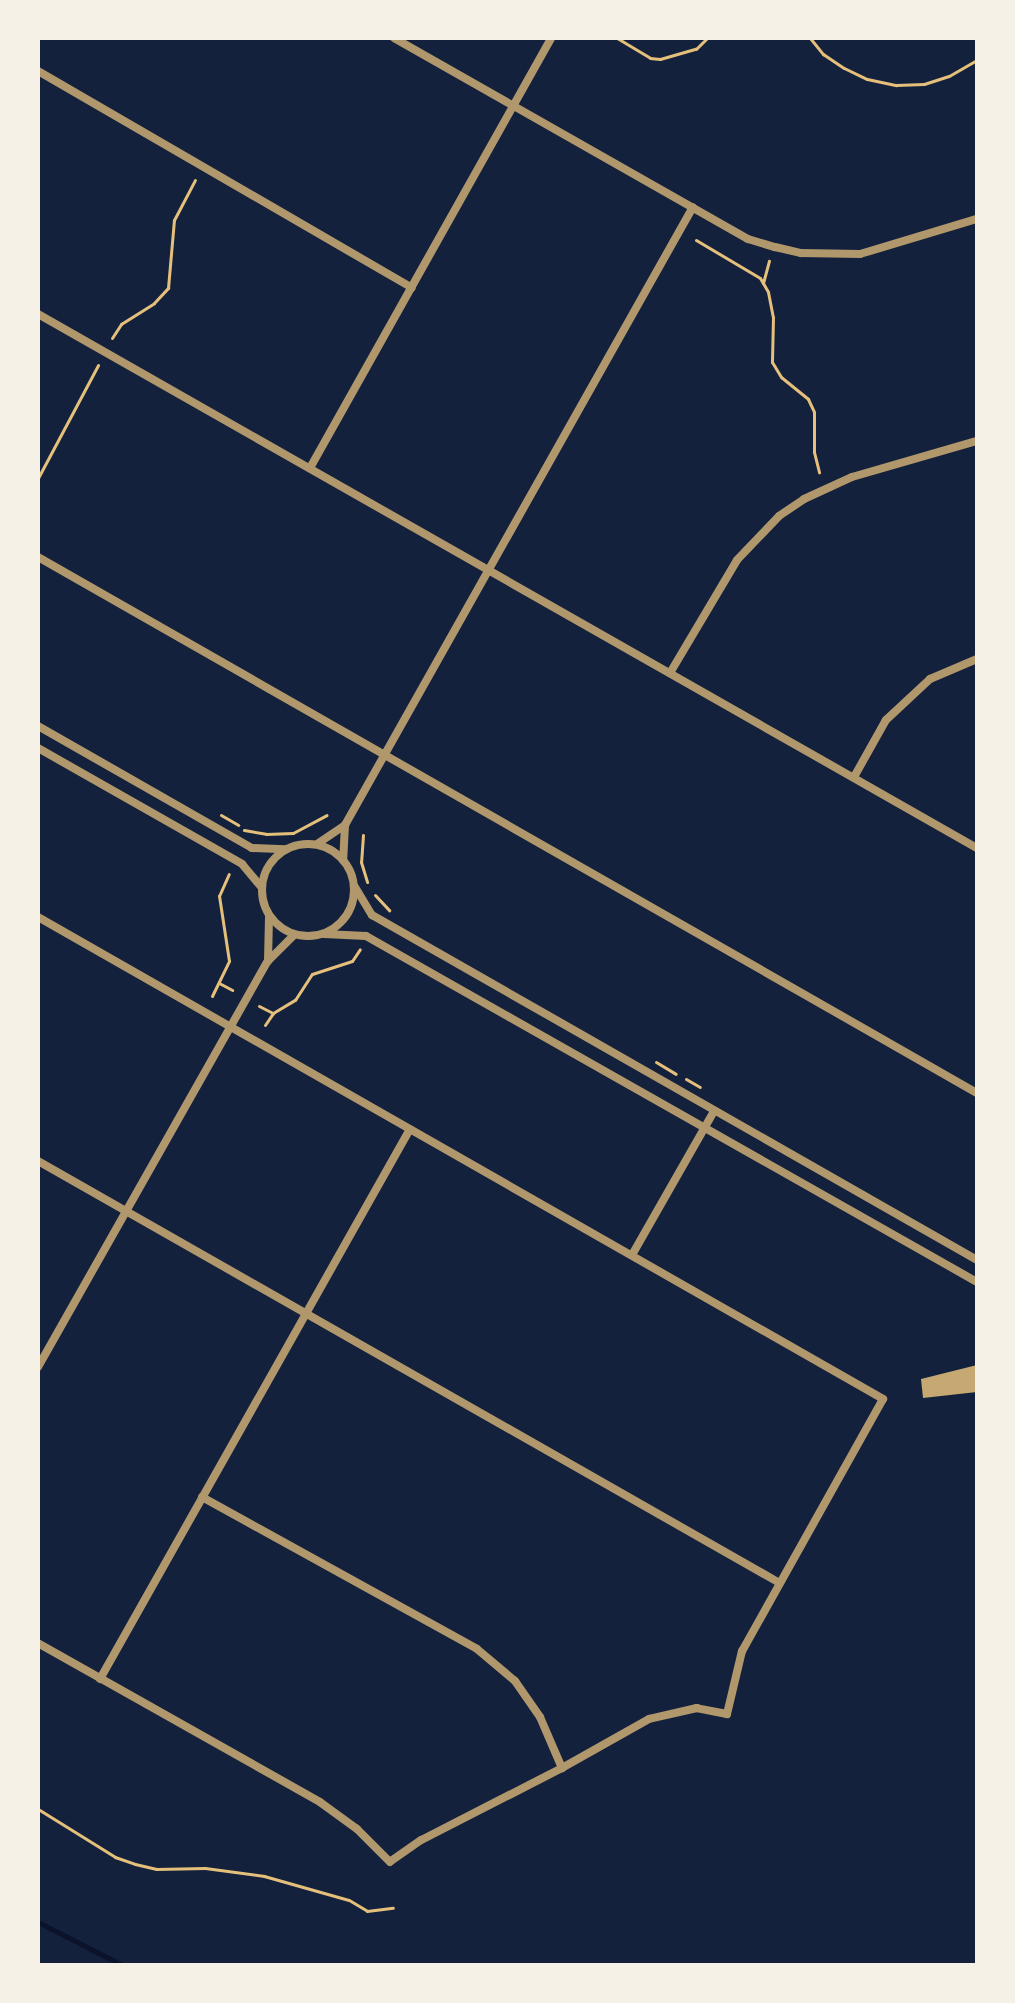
<!DOCTYPE html>
<html>
<head>
<meta charset="utf-8">
<style>
  body { margin:0 }
  #map { position:relative; width:1015px; height:2003px; overflow:hidden; background:#14213d; font-family:Commissioner,sans-serif }
  div>[style] { position:absolute }
  [style*='--x'] { left:calc(var(--x)*1px); top:calc(var(--y)*1px); width:calc(var(--w)*1px); rotate:calc(var(--a)*1deg) }
  .stream>* { height:5px; margin:-2.5px; padding:0 2.5px; transform-origin:2.5px; border-radius:2.5px; background:#0b132b }
  .building>* { inset:0; background:#c6a872 }
  .path>* { height:3px; margin:-1.5px; padding:0 1.5px; transform-origin:1.5px; border-radius:1.5px; background:#e5c07b }
  .minor>* { height:8px; margin:-4px; padding:0 4px; transform-origin:4px; border-radius:4px; background:#b1986c }
  .minor>.ring { margin:-4px; padding:0; box-sizing:content-box; background:none; border:8px solid #b1986c; border-radius:50% }
  span { translate:-50% -50%; white-space:nowrap; text-align:center; line-height:1.15; -webkit-text-stroke:6px #f6f1e7; paint-order:stroke }
  .frame { position:absolute; inset:0; border:40px solid #f6f1e7; pointer-events:none }
</style>
</head>
<body>
<div id="map">
  <div class="stream">
    <div style="--x:38;--y:1922;--w:94;--a:27.1"></div>
  </div>
  <div class="building">
    <div style="clip-path:polygon(977px 1365px,977px 1392px,923px 1398px,921px 1379px)"></div>
  </div>
  <div class="path">
    <div style="--x:617;--y:38;--w:39;--a:31"></div>
    <div style="--x:650;--y:58;--w:10;--a:6"></div>
    <div style="--x:660;--y:59;--w:37;--a:-16"></div>
    <div style="--x:696;--y:49;--w:16;--a:-45"></div>
    <div style="--x:810;--y:38;--w:21;--a:51"></div>
    <div style="--x:823;--y:54;--w:25;--a:34"></div>
    <div style="--x:844;--y:68;--w:25;--a:26"></div>
    <div style="--x:867;--y:79;--w:30;--a:12"></div>
    <div style="--x:896;--y:85;--w:28;--a:-2"></div>
    <div style="--x:924;--y:84;--w:26;--a:-18"></div>
    <div style="--x:949;--y:76;--w:32;--a:-30"></div>
    <div style="--x:696;--y:240;--w:74;--a:30.7"></div>
    <div style="--x:760;--y:278;--w:16;--a:60"></div>
    <div style="--x:768;--y:292;--w:25;--a:79"></div>
    <div style="--x:773;--y:317;--w:45;--a:91.3"></div>
    <div style="--x:772;--y:362;--w:17;--a:59"></div>
    <div style="--x:781;--y:377;--w:35;--a:39"></div>
    <div style="--x:808;--y:399;--w:14;--a:65"></div>
    <div style="--x:814;--y:412;--w:40;--a:90"></div>
    <div style="--x:814;--y:452;--w:21;--a:76"></div>
    <div style="--x:763;--y:283;--w:23;--a:-75"></div>
    <div style="--x:112;--y:338;--w:17;--a:-57"></div>
    <div style="--x:121;--y:324;--w:39;--a:-32"></div>
    <div style="--x:154;--y:303;--w:21;--a:-47"></div>
    <div style="--x:168;--y:288;--w:68;--a:-85"></div>
    <div style="--x:174;--y:220;--w:45;--a:-62.3"></div>
    <div style="--x:38;--y:478;--w:128;--a:-62"></div>
    <div style="--x:221;--y:815;--w:20;--a:30"></div>
    <div style="--x:244;--y:830;--w:22;--a:10"></div>
    <div style="--x:266;--y:834;--w:27;--a:-2"></div>
    <div style="--x:293;--y:833;--w:38;--a:-28"></div>
    <div style="--x:363;--y:835;--w:27;--a:94"></div>
    <div style="--x:361;--y:862;--w:21;--a:73"></div>
    <div style="--x:375;--y:895;--w:21;--a:47"></div>
    <div style="--x:219;--y:983;--w:15;--a:28"></div>
    <div style="--x:212;--y:996;--w:39;--a:-64"></div>
    <div style="--x:229;--y:961;--w:66;--a:-98.7"></div>
    <div style="--x:219;--y:896;--w:24;--a:-66"></div>
    <div style="--x:259;--y:1006;--w:16;--a:27"></div>
    <div style="--x:265;--y:1025;--w:14;--a:-56"></div>
    <div style="--x:273;--y:1013;--w:26;--a:-31"></div>
    <div style="--x:295;--y:1000;--w:31;--a:-57"></div>
    <div style="--x:312;--y:974;--w:42;--a:-18"></div>
    <div style="--x:352;--y:961;--w:14;--a:-56"></div>
    <div style="--x:656;--y:1062;--w:23;--a:31"></div>
    <div style="--x:686;--y:1079;--w:16;--a:30"></div>
    <div style="--x:38;--y:1809;--w:91;--a:31.9"></div>
    <div style="--x:115;--y:1857;--w:21;--a:19"></div>
    <div style="--x:135;--y:1864;--w:22;--a:13"></div>
    <div style="--x:156;--y:1869;--w:49;--a:-1.2"></div>
    <div style="--x:205;--y:1868;--w:60;--a:7.7"></div>
    <div style="--x:264;--y:1876;--w:88;--a:15.8"></div>
    <div style="--x:349;--y:1900;--w:21;--a:31"></div>
    <div style="--x:367;--y:1911;--w:26;--a:-7"></div>
  </div>
  <div class="minor">
    <div style="--x:394;--y:38;--w:407;--a:29.6"></div>
    <div style="--x:748;--y:239;--w:28;--a:17"></div>
    <div style="--x:775;--y:247;--w:27;--a:13"></div>
    <div style="--x:801;--y:253;--w:59;--a:1"></div>
    <div style="--x:860;--y:254;--w:122;--a:-16.7"></div>
    <div style="--x:38;--y:71;--w:432;--a:30.1"></div>
    <div style="--x:38;--y:314;--w:1080;--a:29.63"></div>
    <div style="--x:310;--y:468;--w:493;--a:-60.7"></div>
    <div style="--x:38;--y:557;--w:1081;--a:29.72"></div>
    <div style="--x:670;--y:673;--w:131;--a:-59.3"></div>
    <div style="--x:737;--y:560;--w:61;--a:-46.3"></div>
    <div style="--x:779;--y:516;--w:30;--a:-34"></div>
    <div style="--x:804;--y:499;--w:53;--a:-24.6"></div>
    <div style="--x:852;--y:477;--w:130;--a:-16.1"></div>
    <div style="--x:38;--y:726;--w:246;--a:29.7"></div>
    <div style="--x:252;--y:848;--w:33;--a:2"></div>
    <div style="--x:38;--y:748;--w:235;--a:29.6"></div>
    <div style="--x:242;--y:864;--w:30;--a:50"></div>
    <div style="--x:854;--y:777;--w:65;--a:-60.7"></div>
    <div style="--x:886;--y:720;--w:60;--a:-43"></div>
    <div style="--x:930;--y:679;--w:51;--a:-23.1"></div>
    <div style="--x:345;--y:825;--w:709;--a:-60.62"></div>
    <div class="ring" style="left:262px;top:844px;width:84px;height:84px"></div>
    <div style="--x:317;--y:844;--w:34;--a:-34"></div>
    <div style="--x:345;--y:825;--w:35;--a:93"></div>
    <div style="--x:355;--y:887;--w:33;--a:59"></div>
    <div style="--x:372;--y:915;--w:696;--a:29.69"></div>
    <div style="--x:38;--y:917;--w:973;--a:29.7"></div>
    <div style="--x:883;--y:1399;--w:289;--a:119.2"></div>
    <div style="--x:742;--y:1651;--w:65;--a:103.4"></div>
    <div style="--x:727;--y:1714;--w:31;--a:-169"></div>
    <div style="--x:697;--y:1708;--w:49;--a:167.1"></div>
    <div style="--x:649;--y:1719;--w:100;--a:150.6"></div>
    <div style="--x:562;--y:1768;--w:158;--a:152.9"></div>
    <div style="--x:421;--y:1840;--w:38;--a:145"></div>
    <div style="--x:390;--y:1862;--w:47;--a:-135"></div>
    <div style="--x:357;--y:1829;--w:46;--a:-143.9"></div>
    <div style="--x:320;--y:1802;--w:324;--a:-150.6"></div>
    <div style="--x:269;--y:917;--w:44;--a:91.3"></div>
    <div style="--x:268;--y:961;--w:37;--a:-45"></div>
    <div style="--x:324;--y:934;--w:42;--a:2.7"></div>
    <div style="--x:366;--y:936;--w:702;--a:29.52"></div>
    <div style="--x:38;--y:1161;--w:851;--a:29.64"></div>
    <div style="--x:632;--y:1255;--w:166;--a:-60.3"></div>
    <div style="--x:38;--y:1367;--w:467;--a:-60.5"></div>
    <div style="--x:202;--y:1497;--w:314;--a:28.9"></div>
    <div style="--x:477;--y:1649;--w:50;--a:40.1"></div>
    <div style="--x:515;--y:1681;--w:44;--a:55.2"></div>
    <div style="--x:540;--y:1717;--w:56;--a:66.7"></div>
    <div style="--x:100;--y:1679;--w:631;--a:-60.59"></div>
  </div>
  <div class="frame"></div>
</div>
</body>
</html>
